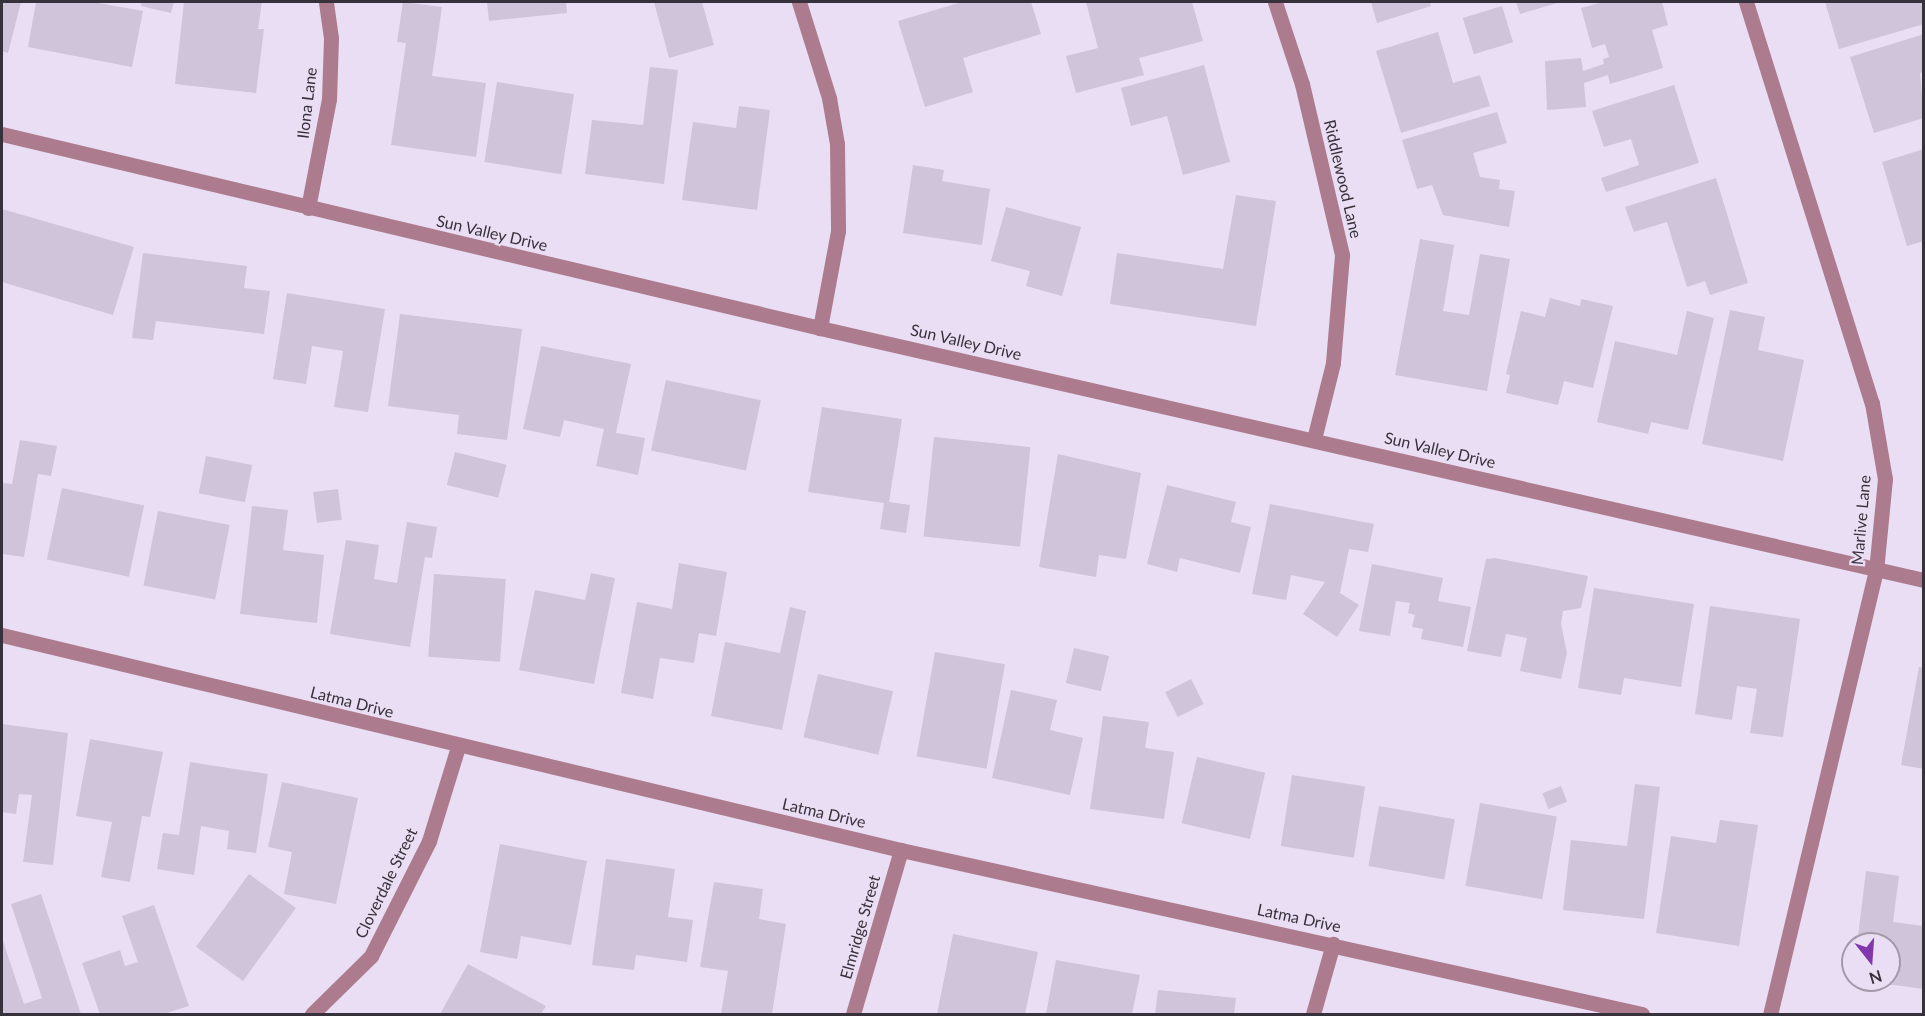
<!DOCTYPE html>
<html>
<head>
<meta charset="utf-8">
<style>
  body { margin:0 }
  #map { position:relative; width:1925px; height:1016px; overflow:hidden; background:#eadef4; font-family:Lato,sans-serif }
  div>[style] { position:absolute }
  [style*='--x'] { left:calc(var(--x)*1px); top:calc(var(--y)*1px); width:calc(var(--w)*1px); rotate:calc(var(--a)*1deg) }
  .building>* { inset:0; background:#cfc4d9; transform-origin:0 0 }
  .minor>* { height:15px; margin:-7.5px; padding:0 7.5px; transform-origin:7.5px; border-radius:7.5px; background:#ac7c8e }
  span { translate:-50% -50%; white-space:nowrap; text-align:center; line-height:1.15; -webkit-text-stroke:4.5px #eadef4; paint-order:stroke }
  .street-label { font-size:16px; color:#36313a }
  .frame { position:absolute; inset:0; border:3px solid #36313a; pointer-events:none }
  .north { position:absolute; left:1841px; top:932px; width:60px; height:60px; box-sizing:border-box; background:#eadef4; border:2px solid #a299aa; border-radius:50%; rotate:163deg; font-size:16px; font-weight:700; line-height:24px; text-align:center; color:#36313a }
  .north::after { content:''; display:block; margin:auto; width:21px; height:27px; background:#8238aa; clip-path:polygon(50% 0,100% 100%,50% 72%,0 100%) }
</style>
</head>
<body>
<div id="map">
  <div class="building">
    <div style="clip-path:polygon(2px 2px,21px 2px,8px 53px,2px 51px)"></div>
    <div style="clip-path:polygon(36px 2px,93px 2px,143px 11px,132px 67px,28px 47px)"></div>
    <div style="clip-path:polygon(142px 2px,174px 2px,171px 13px,141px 6px)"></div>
    <div style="clip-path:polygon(184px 2px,262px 2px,258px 29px,264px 29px,256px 93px,175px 84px)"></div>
    <div style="clip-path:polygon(403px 2px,442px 7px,432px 76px,486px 83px,476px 157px,391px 145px,406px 43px,397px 42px)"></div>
    <div style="clip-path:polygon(487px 2px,566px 2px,567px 13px,489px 21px)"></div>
    <div style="clip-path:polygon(654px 2px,702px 2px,714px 45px,669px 58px)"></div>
    <div style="clip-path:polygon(962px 2px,1031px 2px,1041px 34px,963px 58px,973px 92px,925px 107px,898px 21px)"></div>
    <div style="clip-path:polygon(1086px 2px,1192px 2px,1203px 41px,1139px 58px,1144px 75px,1076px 93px,1066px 56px,1098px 48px)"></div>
    <div style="clip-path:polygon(1371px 2px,1430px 2px,1431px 6px,1377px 23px)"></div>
    <div style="clip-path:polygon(1516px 2px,1561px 2px,1520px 14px)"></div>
    <div style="clip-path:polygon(1603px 2px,1662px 2px,1668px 25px,1652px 30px,1663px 68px,1610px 84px,1608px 75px,1584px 83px,1586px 107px,1547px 110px,1545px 61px,1581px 58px,1583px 71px,1604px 64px,1603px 59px,1609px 57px,1605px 44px,1592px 48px,1581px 8px)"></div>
    <div style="clip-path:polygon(1825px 2px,1924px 2px,1924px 24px,1839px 49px)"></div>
    <div style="left:1502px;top:6px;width:38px;height:41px;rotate:73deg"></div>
    <div style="clip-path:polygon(1438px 32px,1453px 83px,1480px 75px,1490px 106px,1401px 133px,1376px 51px)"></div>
    <div style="clip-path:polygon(1924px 34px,1924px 72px,1920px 73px,1924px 118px,1874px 133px,1850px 57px)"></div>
    <div style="clip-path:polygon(1204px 65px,1230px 162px,1183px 175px,1167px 116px,1131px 126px,1121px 88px)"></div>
    <div style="clip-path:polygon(650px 67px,678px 70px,664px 184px,585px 174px,592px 120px,643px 125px)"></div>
    <div style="left:497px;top:82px;width:78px;height:81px;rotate:9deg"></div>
    <div style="clip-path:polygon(1674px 85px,1699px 163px,1606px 192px,1601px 178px,1639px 165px,1631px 139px,1604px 147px,1592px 111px)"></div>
    <div style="clip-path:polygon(739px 106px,770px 110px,757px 210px,682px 200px,693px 122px,736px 128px)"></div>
    <div style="clip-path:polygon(1497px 112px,1507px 143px,1473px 153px,1480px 177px,1500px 180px,1499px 189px,1515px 191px,1509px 227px,1443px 215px,1432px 185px,1417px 189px,1402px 140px)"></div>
    <div style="clip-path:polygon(1924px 149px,1924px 241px,1907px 246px,1882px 162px)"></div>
    <div style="clip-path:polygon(913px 165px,944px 170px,942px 181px,990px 189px,982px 245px,903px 233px)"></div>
    <div style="clip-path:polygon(1716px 178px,1748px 283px,1710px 295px,1705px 281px,1687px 287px,1667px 222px,1634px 232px,1625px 207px)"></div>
    <div style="clip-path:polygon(1236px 195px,1276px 201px,1256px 326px,1110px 304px,1117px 253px,1223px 269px)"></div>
    <div style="clip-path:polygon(1006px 207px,1081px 227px,1062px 296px,1026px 286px,1030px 271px,991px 261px)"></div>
    <div style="clip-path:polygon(2px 209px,134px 247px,113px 315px,2px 282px)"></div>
    <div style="clip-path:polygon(1420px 239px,1454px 245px,1443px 311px,1469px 315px,1480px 254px,1510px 259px,1487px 391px,1395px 375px)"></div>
    <div style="clip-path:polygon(143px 253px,247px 266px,244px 288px,270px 291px,264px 334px,156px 321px,153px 340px,132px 338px)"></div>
    <div style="clip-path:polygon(287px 293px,385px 309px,368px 412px,334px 407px,343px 351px,312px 346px,306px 384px,273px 379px)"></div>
    <div style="clip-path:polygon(1550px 298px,1580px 306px,1581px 299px,1613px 306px,1593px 388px,1564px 381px,1558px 405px,1506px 393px,1510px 375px,1506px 374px,1521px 311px,1545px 317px)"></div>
    <div style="clip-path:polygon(1730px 310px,1765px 317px,1758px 350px,1804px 360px,1783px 461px,1702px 444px)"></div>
    <div style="clip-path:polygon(1687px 311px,1714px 318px,1688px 430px,1651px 422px,1648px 434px,1597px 422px,1615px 341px,1677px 355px)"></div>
    <div style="clip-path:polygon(400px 314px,522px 329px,507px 440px,457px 434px,459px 415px,388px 406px)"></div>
    <div style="clip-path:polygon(541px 346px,631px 364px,616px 433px,645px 438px,638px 475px,596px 466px,604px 429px,564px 420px,560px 437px,523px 429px)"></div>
    <div style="left:666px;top:380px;width:97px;height:72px;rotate:12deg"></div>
    <div style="clip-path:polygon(822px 407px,902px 419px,889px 502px,910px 505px,906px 533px,880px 529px,884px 503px,808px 492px)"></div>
    <div style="left:934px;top:437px;width:97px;height:100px;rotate:6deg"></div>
    <div style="clip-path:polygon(20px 440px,57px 446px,51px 476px,38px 474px,24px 557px,2px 554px,2px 483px,12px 484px)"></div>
    <div style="left:455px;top:452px;width:53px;height:34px;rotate:14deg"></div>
    <div style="clip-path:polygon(1058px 454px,1141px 473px,1126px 559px,1099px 555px,1096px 577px,1039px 567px)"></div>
    <div style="left:206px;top:456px;width:47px;height:38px;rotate:11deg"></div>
    <div style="clip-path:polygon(1167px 485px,1236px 502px,1231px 522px,1251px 527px,1240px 573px,1180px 558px,1177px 572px,1147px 564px)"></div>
    <div style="left:62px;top:488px;width:84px;height:73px;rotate:12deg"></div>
    <div style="left:338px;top:489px;width:31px;height:25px;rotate:83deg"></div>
    <div style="clip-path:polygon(1270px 504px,1374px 524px,1368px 552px,1349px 549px,1340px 593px,1359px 605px,1337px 637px,1303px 614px,1325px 582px,1291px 575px,1286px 600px,1252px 594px)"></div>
    <div style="clip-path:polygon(252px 506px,288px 510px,283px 550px,324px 555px,317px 623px,240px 614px)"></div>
    <div style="left:158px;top:511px;width:73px;height:76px;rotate:11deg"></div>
    <div style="clip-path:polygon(407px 522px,437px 527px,432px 558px,425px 557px,410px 647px,330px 634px,346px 540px,379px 545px,374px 579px,397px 583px)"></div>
    <div style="clip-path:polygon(1495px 558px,1588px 576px,1581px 608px,1563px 611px,1561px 624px,1567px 653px,1561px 679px,1520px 671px,1527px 638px,1506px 634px,1501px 657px,1467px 651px,1486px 559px)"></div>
    <div style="clip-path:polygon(679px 563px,727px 572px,716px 636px,699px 633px,694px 663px,660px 658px,653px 699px,621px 693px,637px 602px,672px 609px)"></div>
    <div style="clip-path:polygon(1372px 564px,1443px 578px,1438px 601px,1471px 607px,1463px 647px,1421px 639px,1423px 629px,1412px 627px,1415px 615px,1408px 613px,1410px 603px,1396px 601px,1390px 636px,1359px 631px)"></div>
    <div style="clip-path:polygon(591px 573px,615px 578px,594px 684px,519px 670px,535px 590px,585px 600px)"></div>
    <div style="left:434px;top:574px;width:72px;height:83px;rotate:4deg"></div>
    <div style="clip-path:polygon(1594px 588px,1694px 604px,1681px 687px,1624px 678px,1621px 695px,1578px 688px)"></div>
    <div style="clip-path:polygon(1710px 606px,1800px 619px,1783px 737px,1750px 733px,1757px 689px,1737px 686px,1732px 720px,1695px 714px)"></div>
    <div style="clip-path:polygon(790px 607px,806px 611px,782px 730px,711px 716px,725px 642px,780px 653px)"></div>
    <div style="left:1074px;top:648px;width:36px;height:36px;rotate:13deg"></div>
    <div style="left:935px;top:652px;width:71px;height:106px;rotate:10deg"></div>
    <div style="clip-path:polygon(1919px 667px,1924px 668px,1924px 769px,1901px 765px)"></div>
    <div style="left:818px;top:674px;width:77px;height:65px;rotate:13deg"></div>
    <div style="left:1191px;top:679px;width:28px;height:29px;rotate:63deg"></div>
    <div style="clip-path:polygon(1011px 690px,1057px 700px,1050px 730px,1083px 738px,1070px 795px,992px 778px)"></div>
    <div style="clip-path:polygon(1103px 716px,1149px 722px,1145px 748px,1174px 752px,1164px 819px,1090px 809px)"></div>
    <div style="clip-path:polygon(2px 724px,68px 733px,53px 865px,23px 862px,32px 795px,19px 794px,16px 814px,2px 812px)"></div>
    <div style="clip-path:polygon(90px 739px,163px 752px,150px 817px,142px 816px,130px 882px,101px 877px,112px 822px,76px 816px)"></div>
    <div style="left:1197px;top:757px;width:70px;height:68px;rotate:13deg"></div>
    <div style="clip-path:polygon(190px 762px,268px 774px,256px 853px,227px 849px,229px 831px,201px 826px,194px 875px,157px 869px,163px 833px,179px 835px)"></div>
    <div style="left:1292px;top:775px;width:74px;height:72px;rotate:9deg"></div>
    <div style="clip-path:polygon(282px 782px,358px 798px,336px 904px,284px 894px,292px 852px,268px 847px)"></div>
    <div style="clip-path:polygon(1635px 784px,1660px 787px,1644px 919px,1563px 910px,1571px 840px,1627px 846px)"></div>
    <div style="left:1561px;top:786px;width:17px;height:20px;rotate:69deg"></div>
    <div style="left:1480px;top:803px;width:78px;height:84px;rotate:10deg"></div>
    <div style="left:1379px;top:806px;width:77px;height:61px;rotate:10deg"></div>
    <div style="clip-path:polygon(1720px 820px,1758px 825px,1739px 946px,1656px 933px,1671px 836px,1716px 843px)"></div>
    <div style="clip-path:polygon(500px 844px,587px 861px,571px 945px,521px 936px,517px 959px,480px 952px)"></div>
    <div style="clip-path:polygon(606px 859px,675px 869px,668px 917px,693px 920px,687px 962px,636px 955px,634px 970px,592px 965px)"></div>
    <div style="clip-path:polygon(1866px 871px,1899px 876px,1893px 922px,1924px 926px,1924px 989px,1864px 981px,1889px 980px,1889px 944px,1857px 944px)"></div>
    <div style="left:249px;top:874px;width:58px;height:90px;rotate:36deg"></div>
    <div style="clip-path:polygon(714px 882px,763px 889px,759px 919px,786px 924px,772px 1014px,721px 1014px,728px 971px,700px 967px)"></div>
    <div style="clip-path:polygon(41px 894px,81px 1014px,2px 1014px,2px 938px,24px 1004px,42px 998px,11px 904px)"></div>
    <div style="clip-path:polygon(154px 905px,189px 1006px,163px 1014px,100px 1014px,82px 963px,120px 950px,125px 966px,138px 962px,122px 916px)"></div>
    <div style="clip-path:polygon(953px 934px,1038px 952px,1025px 1014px,937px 1014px)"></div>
    <div style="clip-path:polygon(1056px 960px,1140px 975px,1132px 1014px,1046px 1014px)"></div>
    <div style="clip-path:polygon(468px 964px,546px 1006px,541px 1014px,440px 1014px)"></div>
    <div style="clip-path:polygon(1158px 990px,1236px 998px,1234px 1014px,1155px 1014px)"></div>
  </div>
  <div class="minor">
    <div style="--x:799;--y:2;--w:101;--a:72.6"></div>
    <div style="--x:829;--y:98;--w:47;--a:80.1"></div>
    <div style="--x:837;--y:144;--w:87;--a:89.3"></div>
    <div style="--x:838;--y:231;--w:99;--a:100.5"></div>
    <div style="--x:1275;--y:2;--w:86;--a:71.8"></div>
    <div style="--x:1302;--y:84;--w:176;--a:76.8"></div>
    <div style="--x:1342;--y:255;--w:108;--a:94.8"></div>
    <div style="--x:1333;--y:363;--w:78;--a:104"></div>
    <div style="--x:1746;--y:2;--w:420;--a:72.6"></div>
    <div style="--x:1872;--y:403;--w:77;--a:80.3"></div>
    <div style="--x:1885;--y:479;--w:91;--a:95.6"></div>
    <div style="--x:1876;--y:570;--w:456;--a:103.4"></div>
    <div style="--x:2;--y:134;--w:841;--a:13.34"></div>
    <div style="--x:820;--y:328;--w:1132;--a:12.86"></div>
    <div style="--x:308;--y:208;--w:111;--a:-79.1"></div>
    <div style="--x:329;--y:99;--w:61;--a:-88.1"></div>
    <div style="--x:331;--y:38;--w:36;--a:-98"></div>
    <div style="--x:2;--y:635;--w:924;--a:13.45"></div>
    <div style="--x:901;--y:850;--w:759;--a:12.48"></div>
    <div style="--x:312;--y:1014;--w:83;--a:-44.5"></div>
    <div style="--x:371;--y:956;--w:129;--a:-63.2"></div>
    <div style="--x:429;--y:841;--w:98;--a:-72.9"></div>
    <div style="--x:853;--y:1014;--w:171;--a:-73.7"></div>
    <div style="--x:1313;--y:1014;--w:73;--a:-74.1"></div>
  </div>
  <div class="street-label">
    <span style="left:307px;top:103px;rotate:-83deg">Ilona Lane</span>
    <span style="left:1343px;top:179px;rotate:77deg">Riddlewood Lane</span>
    <span style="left:492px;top:233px;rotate:13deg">Sun Valley Drive</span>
    <span style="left:966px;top:342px;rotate:13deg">Sun Valley Drive</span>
    <span style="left:1440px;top:450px;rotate:13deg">Sun Valley Drive</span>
    <span style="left:1861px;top:520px;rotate:-85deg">Marlive Lane</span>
    <span style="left:352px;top:702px;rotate:14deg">Latma Drive</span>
    <span style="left:824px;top:813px;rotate:13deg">Latma Drive</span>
    <span style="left:386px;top:883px;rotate:-64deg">Cloverdale Street</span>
    <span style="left:1299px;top:918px;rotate:12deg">Latma Drive</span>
    <span style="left:860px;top:927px;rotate:-74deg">Elmridge Street</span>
  </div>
  <div class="frame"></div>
  <div class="north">N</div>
</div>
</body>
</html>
